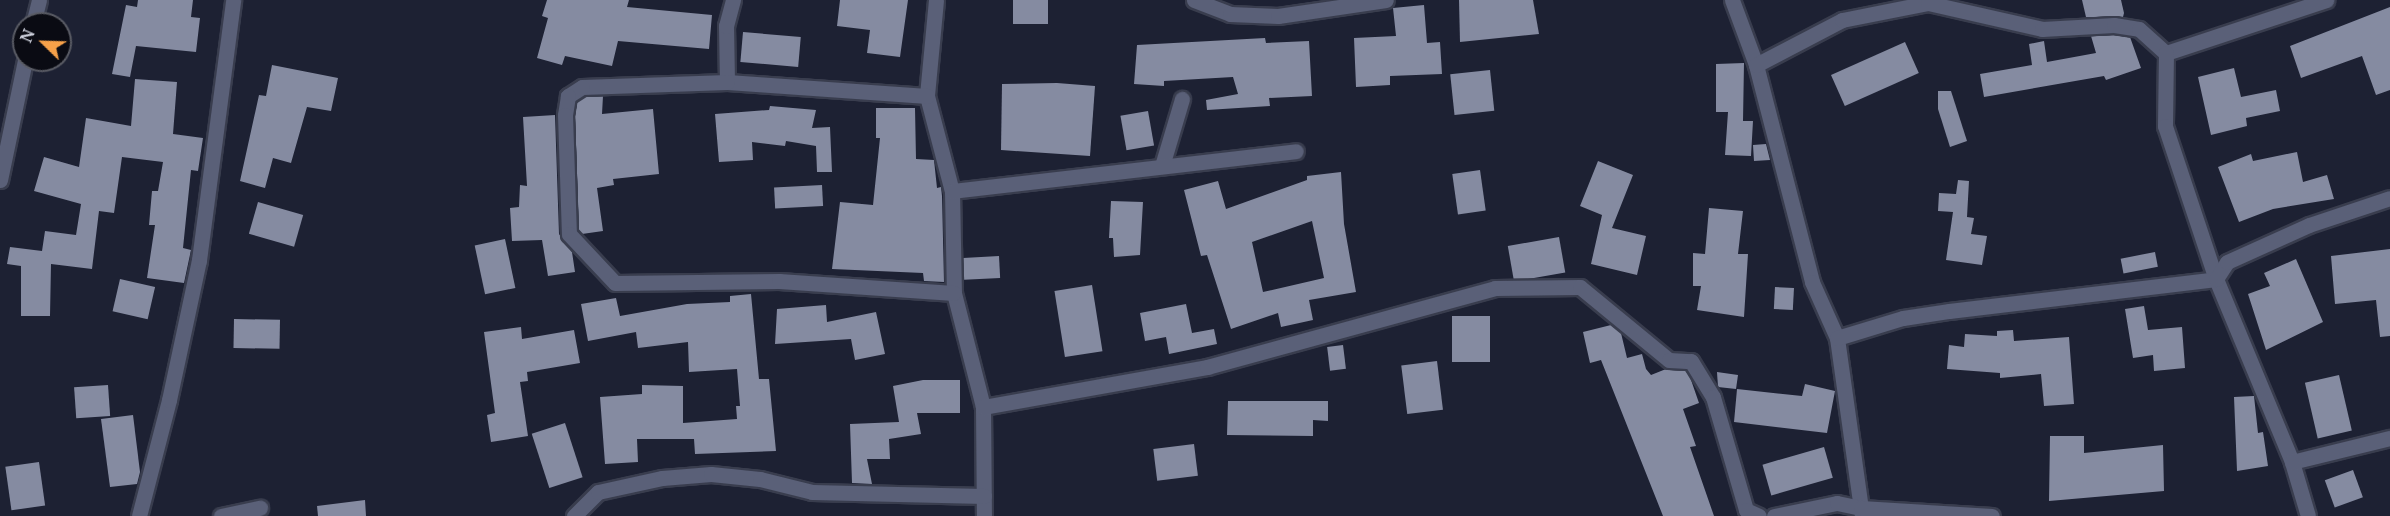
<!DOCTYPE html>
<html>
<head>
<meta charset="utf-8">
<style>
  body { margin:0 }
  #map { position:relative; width:2390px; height:516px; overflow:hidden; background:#1d2133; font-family:"Noto Serif",serif }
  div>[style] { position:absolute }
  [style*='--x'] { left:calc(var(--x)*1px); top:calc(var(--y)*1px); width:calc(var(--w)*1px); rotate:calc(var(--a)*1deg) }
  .building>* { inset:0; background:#858ba1; transform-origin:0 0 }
  .roads { filter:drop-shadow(2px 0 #393d4e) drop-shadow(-2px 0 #393d4e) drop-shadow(0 2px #393d4e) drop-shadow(0 -2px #393d4e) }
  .minor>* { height:15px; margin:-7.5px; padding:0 7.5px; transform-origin:7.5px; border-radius:7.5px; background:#5a6078 }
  span { translate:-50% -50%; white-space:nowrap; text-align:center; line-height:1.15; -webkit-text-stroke:6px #0a0b13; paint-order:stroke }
  .north { position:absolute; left:12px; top:12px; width:60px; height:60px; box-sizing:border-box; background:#0a0b13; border:2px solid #595b64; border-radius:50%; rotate:293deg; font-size:16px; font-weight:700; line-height:24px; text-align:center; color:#cfd2de }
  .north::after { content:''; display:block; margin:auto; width:21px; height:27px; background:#f7a149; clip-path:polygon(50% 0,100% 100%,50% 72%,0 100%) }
</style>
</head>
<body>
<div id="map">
  <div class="building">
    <div style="clip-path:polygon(138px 0,193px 0,191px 17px,200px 18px,196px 52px,136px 46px,130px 77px,112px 74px,126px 5px,137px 7px)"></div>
    <div style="clip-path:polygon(547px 0,629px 0,627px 7px,712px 15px,709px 49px,618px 41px,612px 66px,565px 56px,562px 65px,537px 58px,548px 18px,542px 16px)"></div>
    <div style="clip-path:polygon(840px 0,908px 0,900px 57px,867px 53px,870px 30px,837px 26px)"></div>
    <div style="left:1013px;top:0;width:35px;height:24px"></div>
    <div style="clip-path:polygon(1459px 0,1533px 0,1539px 34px,1460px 42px)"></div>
    <div style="clip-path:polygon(2082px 0,2121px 0,2124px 13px,2123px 17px,2086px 17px)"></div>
    <div style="clip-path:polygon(1424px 5px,1427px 43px,1440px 42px,1442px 74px,1390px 76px,1390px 85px,1356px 87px,1354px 38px,1396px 36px,1393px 8px)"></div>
    <div style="clip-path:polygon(2390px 7px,2390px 90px,2376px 95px,2362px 56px,2301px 78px,2290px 46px)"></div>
    <div style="left:743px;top:32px;width:58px;height:30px;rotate:5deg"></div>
    <div style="clip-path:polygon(2114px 35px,2130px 37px,2141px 68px,2106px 80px,2104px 76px,1984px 97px,1980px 74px,2032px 65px,2029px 44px,2044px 41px,2047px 62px,2096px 53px,2091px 36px)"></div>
    <div style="clip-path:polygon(1265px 38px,1266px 43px,1309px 41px,1312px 96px,1269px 98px,1270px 106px,1207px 110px,1206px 100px,1238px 94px,1233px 77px,1164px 81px,1164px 86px,1134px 84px,1137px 45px)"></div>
    <div style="left:1905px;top:42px;width:34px;height:81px;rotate:66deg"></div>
    <div style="clip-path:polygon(1744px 63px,1743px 121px,1753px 121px,1751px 156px,1725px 155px,1728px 112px,1716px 112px,1716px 64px)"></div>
    <div style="clip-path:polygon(272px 65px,338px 78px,331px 111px,307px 107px,291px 163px,273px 158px,265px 188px,240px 181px,259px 95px,266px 96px)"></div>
    <div style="clip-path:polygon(2234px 68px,2241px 97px,2276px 90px,2280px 111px,2246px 118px,2247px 126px,2211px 135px,2198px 77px)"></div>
    <div style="left:1490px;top:70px;width:41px;height:40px;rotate:84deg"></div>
    <div style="clip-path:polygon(135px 79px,177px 82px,173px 134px,203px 138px,198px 171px,191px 170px,183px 248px,191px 250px,184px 283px,147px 278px,155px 225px,149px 225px,152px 191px,158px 191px,163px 162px,122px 157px,114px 213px,99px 211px,92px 269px,51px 264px,50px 316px,21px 316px,21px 266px,7px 264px,10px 247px,42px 251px,45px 231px,76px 235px,81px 204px,34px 191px,44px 157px,79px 167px,86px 118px,131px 126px)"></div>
    <div style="clip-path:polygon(1057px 83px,1095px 86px,1090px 156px,1001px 150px,1002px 84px)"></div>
    <div style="clip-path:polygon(1938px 91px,1951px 91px,1967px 141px,1950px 147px,1938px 109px)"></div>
    <div style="clip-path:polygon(603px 96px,602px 114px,653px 109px,659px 174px,613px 179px,614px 185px,597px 188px,603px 231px,582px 234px,579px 230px,575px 116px,577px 102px,585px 97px)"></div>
    <div style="clip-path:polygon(770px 106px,816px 110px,812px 128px,830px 127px,832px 172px,817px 172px,816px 146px,786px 141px,785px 146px,752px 142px,753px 160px,719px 162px,715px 114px,769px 110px)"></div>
    <div style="clip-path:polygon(876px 108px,915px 108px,916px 159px,934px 160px,937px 188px,941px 187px,942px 196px,944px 282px,924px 281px,923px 273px,832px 269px,840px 202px,873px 205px,880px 138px,876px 138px)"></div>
    <div style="left:1148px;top:111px;width:35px;height:28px;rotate:80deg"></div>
    <div style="clip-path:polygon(555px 115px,559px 234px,572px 252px,575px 272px,548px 276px,542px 240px,512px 241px,510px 208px,519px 207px,520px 185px,527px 186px,523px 117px)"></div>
    <div style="clip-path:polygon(1766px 144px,1770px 160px,1754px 161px,1753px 145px)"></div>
    <div style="clip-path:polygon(2297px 152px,2303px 182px,2327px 175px,2334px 199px,2273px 209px,2239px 222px,2218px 167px,2251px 154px,2253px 161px)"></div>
    <div style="clip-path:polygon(1598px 161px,1633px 175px,1612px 228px,1646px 236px,1637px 275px,1591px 264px,1602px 215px,1580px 206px)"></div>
    <div style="left:1480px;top:170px;width:41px;height:28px;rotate:82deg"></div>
    <div style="clip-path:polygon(evenodd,1341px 172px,1344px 224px,1356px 292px,1309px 300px,1313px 320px,1281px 327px,1278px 313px,1231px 329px,1207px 255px,1201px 256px,1184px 190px,1218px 181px,1226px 209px,1307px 180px,1307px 176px,1341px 172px,1312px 221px,1324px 278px,1263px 292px,1252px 242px,1312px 221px)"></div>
    <div style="clip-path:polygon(1958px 180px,1969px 181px,1967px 217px,1974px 218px,1971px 234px,1987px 236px,1982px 265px,1946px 260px,1953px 212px,1938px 211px,1939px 193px,1956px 194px)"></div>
    <div style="left:822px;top:185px;width:21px;height:48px;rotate:87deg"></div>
    <div style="clip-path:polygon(1111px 201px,1143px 202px,1140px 255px,1114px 257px,1113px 238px,1109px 238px)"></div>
    <div style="left:258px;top:202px;width:47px;height:33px;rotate:16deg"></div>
    <div style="clip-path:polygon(1709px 208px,1743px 211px,1738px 254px,1748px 254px,1744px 317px,1697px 310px,1701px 286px,1693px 286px,1693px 253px,1705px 254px)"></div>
    <div style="left:1559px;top:237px;width:36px;height:52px;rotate:80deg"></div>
    <div style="left:505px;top:239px;width:50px;height:31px;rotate:78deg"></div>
    <div style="clip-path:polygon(2390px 249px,2390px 336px,2380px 337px,2376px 300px,2335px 304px,2331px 256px)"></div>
    <div style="left:2155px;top:252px;width:15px;height:35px;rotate:79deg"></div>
    <div style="left:999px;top:256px;width:22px;height:36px;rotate:87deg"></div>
    <div style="clip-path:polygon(2296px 259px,2323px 322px,2266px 350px,2248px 294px,2270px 286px,2264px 273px)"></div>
    <div style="left:120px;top:279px;width:36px;height:33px;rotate:13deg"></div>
    <div style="left:1092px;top:285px;width:67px;height:38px;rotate:81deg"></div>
    <div style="left:1775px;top:287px;width:19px;height:22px;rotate:3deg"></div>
    <div style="clip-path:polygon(751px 294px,759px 379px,769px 379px,776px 451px,695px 454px,694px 439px,637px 439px,638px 462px,605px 464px,600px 397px,642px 394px,642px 385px,683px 386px,683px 423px,737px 419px,736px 406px,740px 406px,737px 369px,689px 372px,688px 342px,638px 348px,636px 332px,588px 341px,581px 304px,616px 298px,620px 316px,687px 304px,730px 302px,730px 296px)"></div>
    <div style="clip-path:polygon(1186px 304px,1192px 333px,1214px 329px,1217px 344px,1169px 354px,1166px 337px,1145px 341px,1140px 313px)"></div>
    <div style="clip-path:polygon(826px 305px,827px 322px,876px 312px,885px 354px,855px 360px,851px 339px,775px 344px,777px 309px)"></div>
    <div style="clip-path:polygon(2144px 306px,2148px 330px,2182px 327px,2185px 368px,2154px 371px,2153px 355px,2133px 358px,2125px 309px)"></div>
    <div style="left:1452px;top:316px;width:38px;height:46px"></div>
    <div style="left:234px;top:319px;width:46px;height:29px;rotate:1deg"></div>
    <div style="clip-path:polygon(1611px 325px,1621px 333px,1627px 358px,1642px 354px,1646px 369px,1651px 375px,1666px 369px,1685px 370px,1690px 377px,1699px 403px,1683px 409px,1696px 446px,1690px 447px,1714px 516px,1663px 516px,1601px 360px,1590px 363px,1583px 332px)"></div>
    <div style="clip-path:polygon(521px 327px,522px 339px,574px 330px,580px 363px,527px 372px,528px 381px,520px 382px,528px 436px,491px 442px,487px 415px,495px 413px,484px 332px)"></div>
    <div style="clip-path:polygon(2013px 330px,2014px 341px,2069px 337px,2074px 404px,2044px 406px,2041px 374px,2000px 378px,2000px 373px,1947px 369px,1949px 345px,1964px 347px,1965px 334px,1997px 336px,1997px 331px)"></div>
    <div style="left:1343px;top:345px;width:24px;height:16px;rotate:83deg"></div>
    <div style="left:1437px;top:361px;width:49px;height:36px;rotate:83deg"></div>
    <div style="clip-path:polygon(1717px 372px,1738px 375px,1736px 389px,1718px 387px)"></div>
    <div style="left:2339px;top:375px;width:57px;height:35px;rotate:77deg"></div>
    <div style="clip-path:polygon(923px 380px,960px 380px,960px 413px,917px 413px,921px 434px,889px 439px,890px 459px,867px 459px,872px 484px,852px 483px,850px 424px,899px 422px,893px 386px)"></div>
    <div style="clip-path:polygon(1805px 384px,1835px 391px,1827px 433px,1734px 422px,1737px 389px,1802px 396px)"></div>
    <div style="left:108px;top:385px;width:31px;height:34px;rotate:86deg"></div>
    <div style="clip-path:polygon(2254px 396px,2258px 433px,2263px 432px,2268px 466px,2237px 471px,2234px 397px)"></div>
    <div style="clip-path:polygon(1228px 401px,1328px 401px,1328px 421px,1313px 420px,1313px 436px,1227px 435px)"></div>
    <div style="clip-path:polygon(133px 415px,140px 472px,137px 484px,110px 487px,101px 419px)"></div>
    <div style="left:565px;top:423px;width:57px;height:35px;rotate:72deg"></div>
    <div style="clip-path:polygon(2050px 436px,2084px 436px,2084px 453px,2163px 445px,2164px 491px,2049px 501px)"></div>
    <div style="left:1194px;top:444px;width:32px;height:41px;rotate:83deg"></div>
    <div style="left:1824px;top:447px;width:32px;height:64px;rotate:74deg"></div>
    <div style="left:39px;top:462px;width:44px;height:34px;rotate:82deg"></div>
    <div style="left:2353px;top:470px;width:29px;height:30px;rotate:70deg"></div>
    <div style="clip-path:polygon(365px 500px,366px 516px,318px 516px,317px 506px)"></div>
  </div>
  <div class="roads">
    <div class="minor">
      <div style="--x:936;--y:0;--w:96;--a:95.4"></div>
      <div style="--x:927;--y:96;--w:98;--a:75.3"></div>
      <div style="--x:952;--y:191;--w:102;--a:88.9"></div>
      <div style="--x:954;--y:293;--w:118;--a:75.7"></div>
      <div style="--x:983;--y:407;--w:109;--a:89.5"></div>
      <div style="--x:1194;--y:0;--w:39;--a:21"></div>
      <div style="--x:1230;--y:14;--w:48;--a:2.4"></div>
      <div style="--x:1278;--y:16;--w:109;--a:-8.4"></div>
      <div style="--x:1732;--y:0;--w:69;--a:69.7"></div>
      <div style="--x:1756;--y:65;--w:224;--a:75.5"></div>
      <div style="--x:1812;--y:282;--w:61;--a:65.9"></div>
      <div style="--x:1837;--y:338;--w:180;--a:82"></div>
      <div style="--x:33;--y:24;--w:25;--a:-76"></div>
      <div style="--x:2166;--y:53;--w:169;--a:-18.3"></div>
      <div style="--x:1756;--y:65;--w:97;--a:-27.6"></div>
      <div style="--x:1842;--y:20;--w:88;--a:-11.2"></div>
      <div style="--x:1928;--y:3;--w:117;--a:12.8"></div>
      <div style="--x:2042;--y:29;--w:72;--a:-3.2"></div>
      <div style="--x:2114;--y:25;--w:25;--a:9"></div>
      <div style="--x:2139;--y:29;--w:36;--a:42"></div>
      <div style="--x:2166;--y:53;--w:73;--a:90.8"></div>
      <div style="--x:2165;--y:126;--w:161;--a:71.6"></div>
      <div style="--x:2216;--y:279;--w:198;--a:67.4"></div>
      <div style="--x:2292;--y:462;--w:56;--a:73.5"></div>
      <div style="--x:727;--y:82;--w:56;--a:-91"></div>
      <div style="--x:726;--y:26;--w:27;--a:-75"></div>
      <div style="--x:927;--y:96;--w:200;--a:-176"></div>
      <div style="--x:727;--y:82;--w:145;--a:178"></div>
      <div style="--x:582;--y:87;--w:17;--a:147"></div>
      <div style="--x:568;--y:96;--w:19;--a:99"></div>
      <div style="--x:565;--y:115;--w:119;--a:88.1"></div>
      <div style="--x:569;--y:234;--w:67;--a:46.8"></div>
      <div style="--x:615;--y:283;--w:164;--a:-0.7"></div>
      <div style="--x:779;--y:281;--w:175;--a:3.9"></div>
      <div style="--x:1162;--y:166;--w:70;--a:-73.4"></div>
      <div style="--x:0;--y:180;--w:123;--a:-78.2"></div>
      <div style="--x:952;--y:191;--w:346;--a:-6.6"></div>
      <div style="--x:1837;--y:338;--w:69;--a:-16.9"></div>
      <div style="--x:1903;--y:318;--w:47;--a:-8.7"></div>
      <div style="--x:1949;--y:311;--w:269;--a:-6.8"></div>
      <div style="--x:2216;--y:279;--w:20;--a:-57"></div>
      <div style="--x:2227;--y:262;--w:90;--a:-24.3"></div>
      <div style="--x:2309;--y:225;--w:85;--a:-18.4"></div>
      <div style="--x:983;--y:407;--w:228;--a:-10.1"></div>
      <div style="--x:1207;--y:367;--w:299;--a:-15.3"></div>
      <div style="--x:1495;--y:288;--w:85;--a:-0.7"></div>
      <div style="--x:1580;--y:287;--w:115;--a:39.4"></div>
      <div style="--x:1669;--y:360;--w:22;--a:3"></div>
      <div style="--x:1691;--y:361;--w:42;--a:58.6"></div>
      <div style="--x:1713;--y:397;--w:118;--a:73.7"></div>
      <div style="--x:1746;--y:510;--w:14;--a:25"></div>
      <div style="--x:2292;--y:462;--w:101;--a:-13.8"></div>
      <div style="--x:139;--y:516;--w:120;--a:-75.5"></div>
      <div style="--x:169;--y:400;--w:143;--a:-77.9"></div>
      <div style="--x:199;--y:260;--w:262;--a:-82.5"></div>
      <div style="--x:221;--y:516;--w:40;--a:-12"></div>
      <div style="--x:574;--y:516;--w:34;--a:-45"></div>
      <div style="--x:598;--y:492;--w:66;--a:-12.3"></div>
      <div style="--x:662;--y:478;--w:49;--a:-4.7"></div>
      <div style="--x:711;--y:474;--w:49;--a:5.8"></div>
      <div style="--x:760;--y:479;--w:54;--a:14"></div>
      <div style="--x:812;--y:492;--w:172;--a:1.3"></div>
      <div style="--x:1774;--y:516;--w:64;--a:-11.7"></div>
      <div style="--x:1837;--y:503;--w:25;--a:12"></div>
      <div style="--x:1861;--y:508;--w:131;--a:3.5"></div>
    </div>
  </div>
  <div class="north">N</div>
</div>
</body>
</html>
